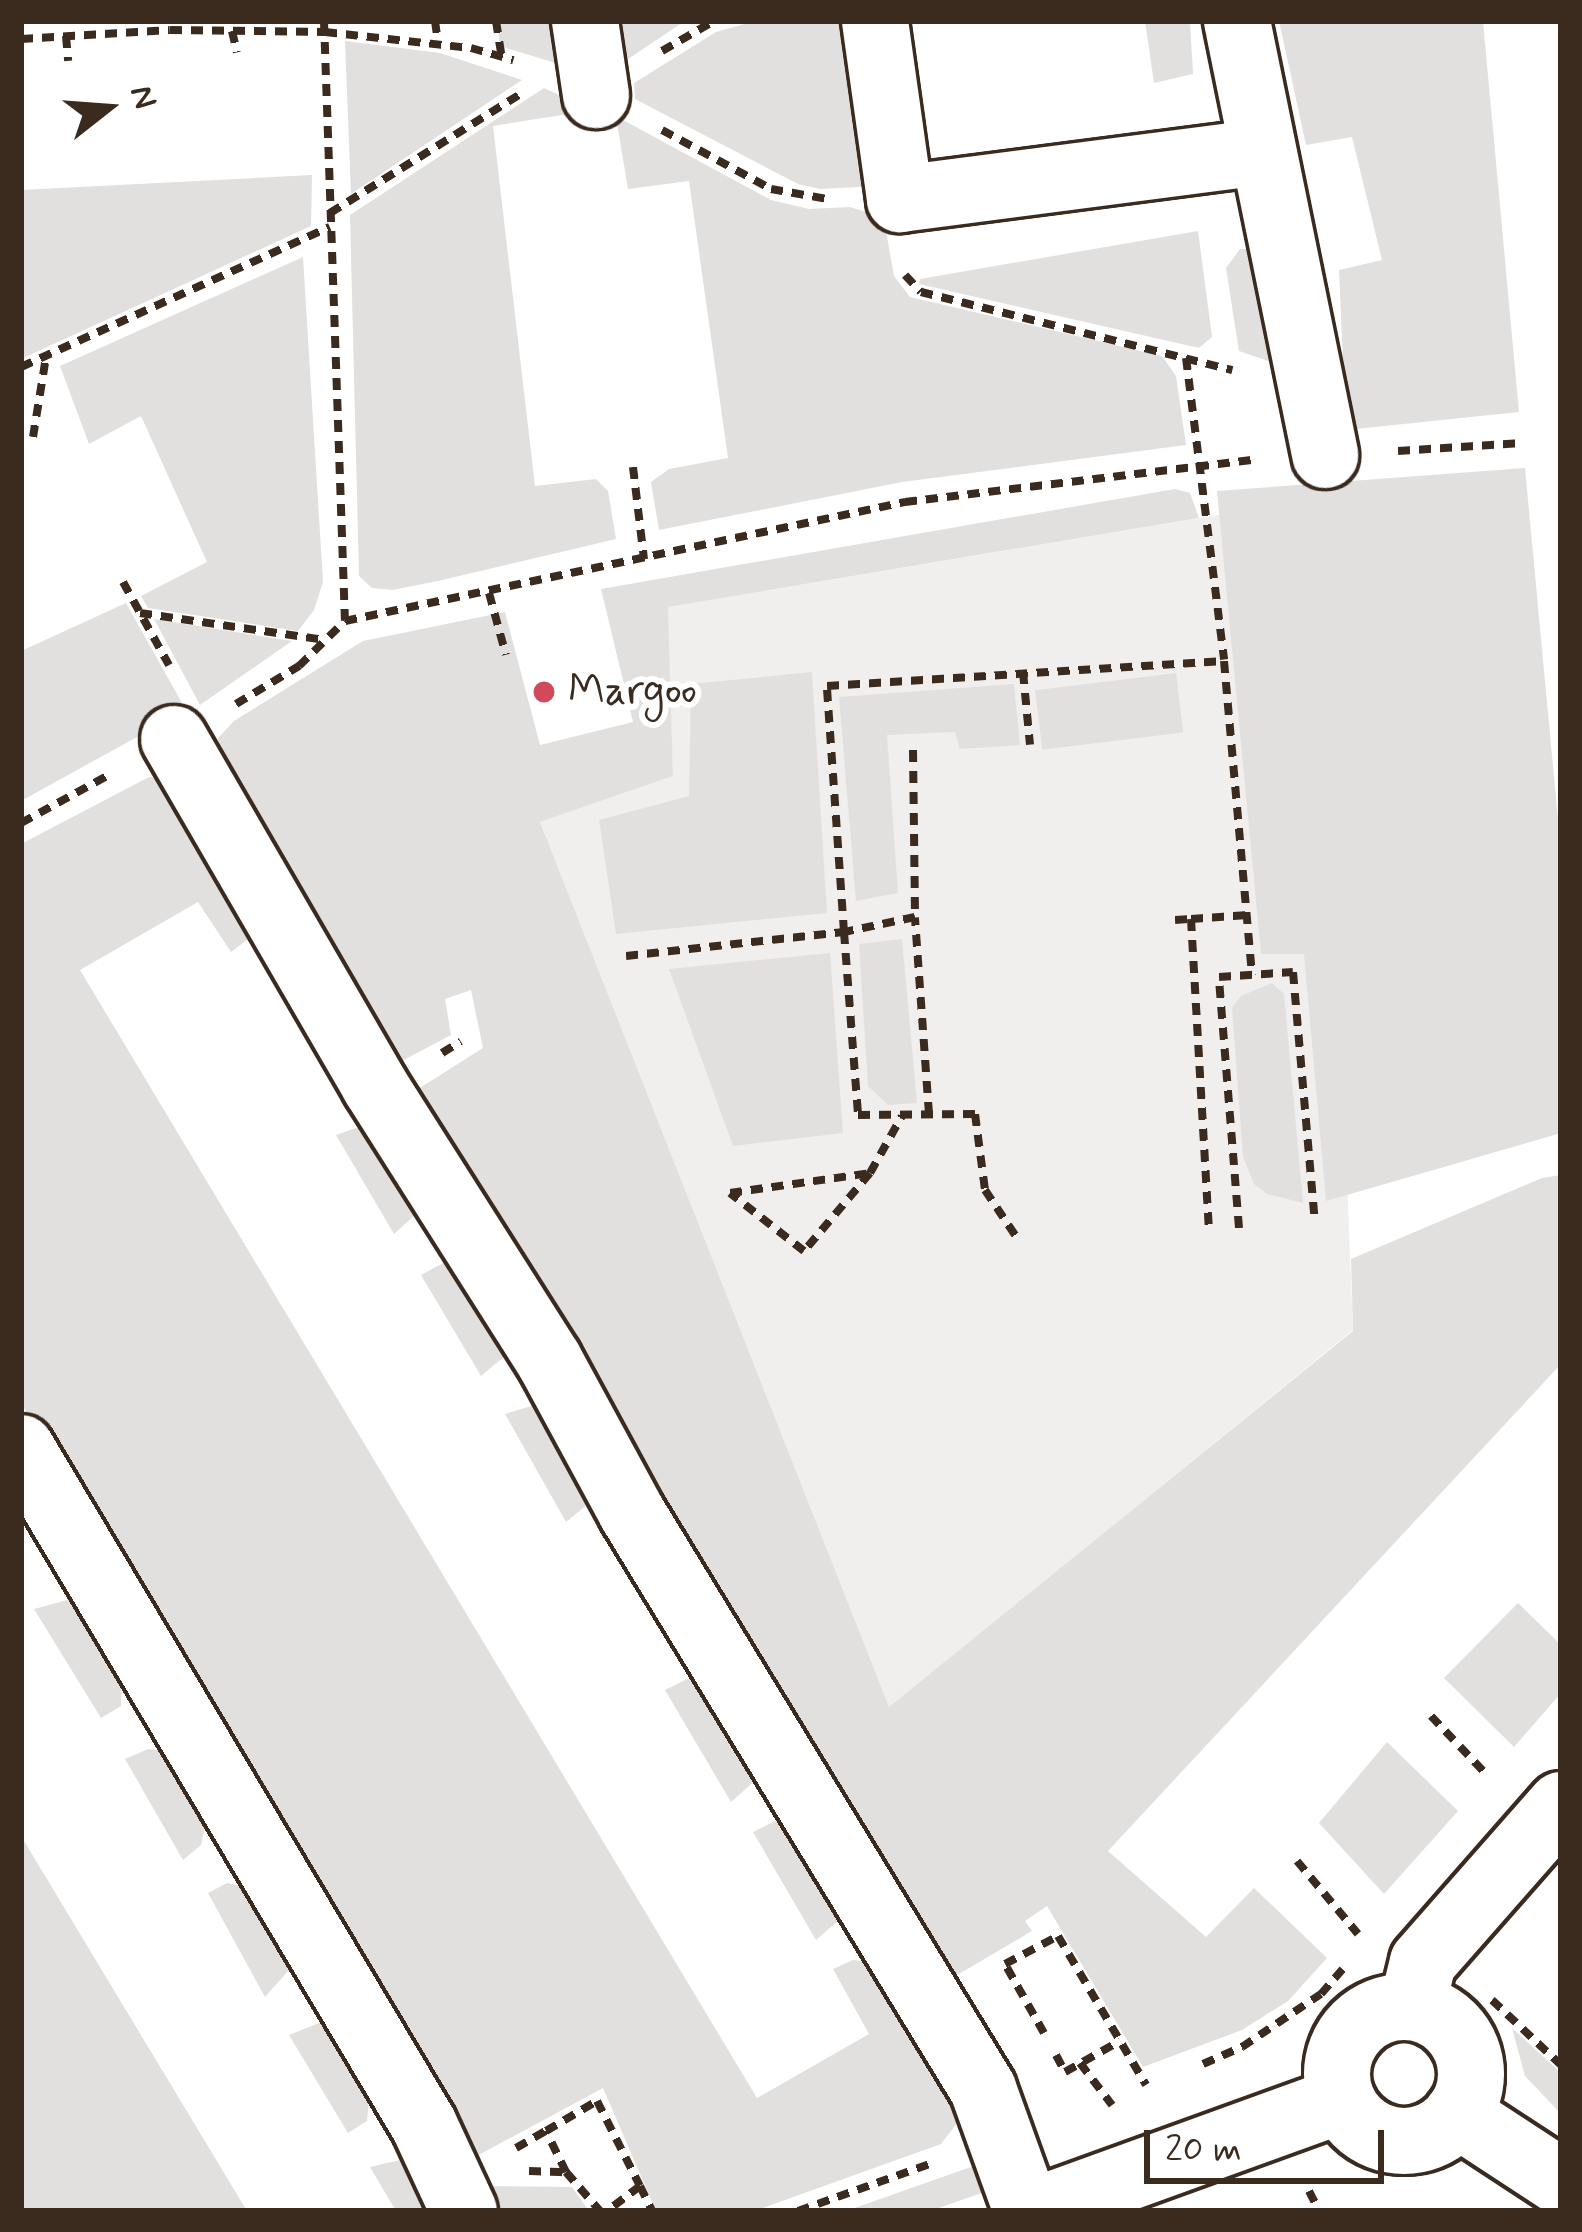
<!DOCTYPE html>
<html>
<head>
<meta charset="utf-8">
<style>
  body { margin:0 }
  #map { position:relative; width:1582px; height:2232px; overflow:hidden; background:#fff; font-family:Mynerve,sans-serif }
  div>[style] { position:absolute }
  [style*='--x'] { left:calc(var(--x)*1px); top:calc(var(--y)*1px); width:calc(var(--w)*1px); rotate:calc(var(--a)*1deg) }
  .built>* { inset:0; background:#f1efee }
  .green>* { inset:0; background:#e2e0de; transform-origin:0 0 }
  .path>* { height:8px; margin-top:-4px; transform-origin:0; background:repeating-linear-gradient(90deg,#3b2a1e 0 12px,transparent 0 21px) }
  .roads { filter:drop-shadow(3px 0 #3b2a1e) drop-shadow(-3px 0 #3b2a1e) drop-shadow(0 3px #3b2a1e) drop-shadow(0 -3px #3b2a1e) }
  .minor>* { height:66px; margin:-33px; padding:0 33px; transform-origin:33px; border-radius:33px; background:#fff }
  .minor>.ring { margin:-33px; padding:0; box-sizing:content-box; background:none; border:66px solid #fff; border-radius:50% }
  .dots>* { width:33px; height:33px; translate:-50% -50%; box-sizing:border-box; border:6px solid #fff; border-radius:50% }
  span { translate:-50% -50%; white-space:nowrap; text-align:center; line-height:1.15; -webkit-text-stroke:12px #fff; paint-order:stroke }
  .poi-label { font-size:42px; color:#3b2a1e }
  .left { translate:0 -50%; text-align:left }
  .frame { position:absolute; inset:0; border:24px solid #3b2a1e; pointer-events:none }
  .north { position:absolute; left:48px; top:48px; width:120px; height:120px; -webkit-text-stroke:9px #fff; paint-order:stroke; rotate:73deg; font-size:33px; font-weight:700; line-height:48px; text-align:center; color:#3b2a1e }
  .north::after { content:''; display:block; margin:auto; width:42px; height:54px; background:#3b2a1e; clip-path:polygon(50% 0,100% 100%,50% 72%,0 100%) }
  .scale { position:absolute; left:1144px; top:2130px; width:240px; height:54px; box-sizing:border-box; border:6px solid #3b2a1e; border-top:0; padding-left:15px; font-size:36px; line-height:42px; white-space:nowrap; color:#3b2a1e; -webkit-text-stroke:9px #fff; paint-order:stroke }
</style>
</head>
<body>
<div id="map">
  <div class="built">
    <div style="clip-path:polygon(1320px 498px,1353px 1330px,889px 1708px,540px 822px,673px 776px,667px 607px)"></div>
  </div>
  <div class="green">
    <div style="clip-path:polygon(497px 21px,557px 21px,562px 65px,500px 46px)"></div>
    <div style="clip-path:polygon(603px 21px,685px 21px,616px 67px)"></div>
    <div style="clip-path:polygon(844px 21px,877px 186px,820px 189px,798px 184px,635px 99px,634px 83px,716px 32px,755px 21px)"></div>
    <div style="clip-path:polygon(1145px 21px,1190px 21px,1193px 74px,1154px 83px)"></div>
    <div style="clip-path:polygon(1279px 21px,1483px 21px,1519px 412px,1346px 430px,1339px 270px,1382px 260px,1352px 137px,1306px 145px)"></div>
    <div style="clip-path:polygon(345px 41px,440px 53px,522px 80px,351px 194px)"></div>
    <div style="clip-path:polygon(544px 88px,566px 98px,568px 114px,493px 126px,535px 486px,596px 479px,608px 491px,616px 539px,438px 581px,392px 590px,372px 588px,359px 576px,350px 215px)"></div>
    <div style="clip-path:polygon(623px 120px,771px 200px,809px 209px,850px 207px,872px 214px,886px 231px,894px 276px,910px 297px,1162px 356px,1176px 376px,1186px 445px,902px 482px,659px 530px,651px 482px,669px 469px,728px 458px,689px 181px,628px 189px,617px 123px)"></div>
    <div style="clip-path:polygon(312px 175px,311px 226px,21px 359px,21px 190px)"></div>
    <div style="clip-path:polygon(1198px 231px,1212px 337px,1199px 348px,919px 284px,920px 279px)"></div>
    <div style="clip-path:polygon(1240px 249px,1254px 249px,1298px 371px,1239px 351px,1226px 268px)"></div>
    <div style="clip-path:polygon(303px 257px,323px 582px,314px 610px,298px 631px,148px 608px,141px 596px,207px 562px,141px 416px,89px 444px,60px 366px)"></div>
    <div style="clip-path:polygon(1525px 468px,1561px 851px,1561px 1133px,1326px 1201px,1304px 954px,1261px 954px,1217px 491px)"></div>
    <div style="clip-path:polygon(1175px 489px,1190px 493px,1199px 518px,668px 607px,673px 776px,540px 822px,889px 1707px,1353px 1331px,1351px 1259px,1542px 1178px,1561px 1175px,1561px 1364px,1108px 1851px,1206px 1937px,1254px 1888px,1327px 1958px,1288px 2001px,1242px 2030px,1143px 2067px,1047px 1906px,1025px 1921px,1032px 1931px,947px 1981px,407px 1096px,483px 1048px,471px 990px,445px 999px,451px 1035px,385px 1070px,223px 763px,218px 738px,234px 721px,363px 641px,505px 612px,540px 745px,633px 722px,601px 589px)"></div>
    <div style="clip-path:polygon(126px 603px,186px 710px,21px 801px,21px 651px)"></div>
    <div style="clip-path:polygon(154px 619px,292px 641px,200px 705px)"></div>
    <div style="clip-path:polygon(812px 672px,827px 913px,616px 934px,599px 820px,689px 796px,691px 684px)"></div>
    <div style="left:1176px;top:673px;width:60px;height:142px;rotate:83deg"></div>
    <div style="clip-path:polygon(1014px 684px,1020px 745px,960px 749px,955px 732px,887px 735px,898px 893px,856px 901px,839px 697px)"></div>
    <div style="clip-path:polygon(149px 777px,159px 778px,259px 931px,231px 952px,198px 902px,80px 970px,757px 2098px,869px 2034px,833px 1969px,853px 1960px,873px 1963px,953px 2087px,957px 2123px,941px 2144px,754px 2211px,656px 2211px,603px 2088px,473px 2158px,21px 1403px,21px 844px)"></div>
    <div style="clip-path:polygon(902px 939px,917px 1103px,888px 1105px,868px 1086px,859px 944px)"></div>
    <div style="clip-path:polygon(830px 953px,843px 1133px,733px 1146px,669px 969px)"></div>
    <div style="clip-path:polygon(1272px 983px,1284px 994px,1303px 1203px,1267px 1194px,1254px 1184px,1243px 1157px,1232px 1008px,1241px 996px)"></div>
    <div style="clip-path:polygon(370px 1123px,425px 1206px,394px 1234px,336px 1135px)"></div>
    <div style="clip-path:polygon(445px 1262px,459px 1263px,511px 1351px,481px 1376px,421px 1275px)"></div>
    <div style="clip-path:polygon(535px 1405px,549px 1411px,594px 1499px,566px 1522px,505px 1414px)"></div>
    <div style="clip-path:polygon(71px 1599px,81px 1604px,122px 1672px,121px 1706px,101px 1718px,34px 1609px)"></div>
    <div style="clip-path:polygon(1518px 1603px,1561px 1645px,1561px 1693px,1514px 1747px,1444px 1678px)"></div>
    <div style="clip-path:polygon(687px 1679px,698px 1680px,757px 1779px,731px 1802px,665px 1690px)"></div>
    <div style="clip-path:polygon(1387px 1742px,1458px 1811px,1384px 1894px,1319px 1823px)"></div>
    <div style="clip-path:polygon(148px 1749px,170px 1752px,208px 1811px,201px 1845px,183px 1860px,125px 1759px)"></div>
    <div style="clip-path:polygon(775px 1821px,796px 1821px,847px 1913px,816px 1940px,753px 1832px)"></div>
    <div style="clip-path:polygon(21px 1836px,247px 2211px,21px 2211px)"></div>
    <div style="clip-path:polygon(227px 1883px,260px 1889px,287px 1941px,289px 1970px,265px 1997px,208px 1893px)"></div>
    <div style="clip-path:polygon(319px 2023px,329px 2026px,371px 2079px,367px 2121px,348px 2133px,289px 2035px)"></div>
    <div style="clip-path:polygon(1512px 2028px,1561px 2073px,1561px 2114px,1525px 2076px)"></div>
    <div style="clip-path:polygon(400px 2160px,416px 2167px,437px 2211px,396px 2211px,370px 2167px)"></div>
    <div style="clip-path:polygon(988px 2161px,996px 2188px,930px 2211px,846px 2211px)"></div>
    <div style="clip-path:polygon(479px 2186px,572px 2187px,589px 2211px,495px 2211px)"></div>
  </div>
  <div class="path">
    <div style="--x:324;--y:21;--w:600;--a:88"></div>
    <div style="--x:435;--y:21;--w:22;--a:82"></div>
    <div style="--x:496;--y:21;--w:36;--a:81"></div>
    <div style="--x:232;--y:31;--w:22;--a:77"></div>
    <div style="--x:66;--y:36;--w:25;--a:85"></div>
    <div style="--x:21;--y:39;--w:149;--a:-3.5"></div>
    <div style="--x:170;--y:30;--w:155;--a:0.7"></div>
    <div style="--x:325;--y:32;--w:147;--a:6.3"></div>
    <div style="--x:471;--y:48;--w:44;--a:15.9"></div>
    <div style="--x:662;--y:51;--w:60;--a:-30"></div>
    <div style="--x:662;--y:130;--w:124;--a:28.4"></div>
    <div style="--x:771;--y:189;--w:58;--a:10"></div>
    <div style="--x:330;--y:213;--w:223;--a:-32"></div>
    <div style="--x:905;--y:275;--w:23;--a:47"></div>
    <div style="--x:921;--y:292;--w:321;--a:14.1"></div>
    <div style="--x:1186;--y:358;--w:304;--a:82.8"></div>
    <div style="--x:21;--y:367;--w:339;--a:-24.4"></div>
    <div style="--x:33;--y:437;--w:81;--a:-80.8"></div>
    <div style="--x:1398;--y:451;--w:124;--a:-3.7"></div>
    <div style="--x:633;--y:467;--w:93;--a:83.2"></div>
    <div style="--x:123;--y:582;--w:95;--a:61"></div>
    <div style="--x:489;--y:593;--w:64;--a:74.7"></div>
    <div style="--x:140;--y:613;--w:188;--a:8.3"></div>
    <div style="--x:1023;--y:672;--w:73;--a:84.5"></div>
    <div style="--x:236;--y:704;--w:74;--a:-31.1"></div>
    <div style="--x:299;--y:666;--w:64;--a:-44.4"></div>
    <div style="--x:345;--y:621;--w:573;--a:-12"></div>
    <div style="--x:905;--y:502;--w:349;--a:-6.9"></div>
    <div style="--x:913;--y:750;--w:167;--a:89.3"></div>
    <div style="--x:21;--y:823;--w:98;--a:-28.7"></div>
    <div style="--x:1191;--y:919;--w:57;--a:-4"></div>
    <div style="--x:1175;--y:920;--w:16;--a:-4"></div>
    <div style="--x:1191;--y:919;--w:311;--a:86.7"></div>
    <div style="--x:626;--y:956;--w:219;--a:-6.3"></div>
    <div style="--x:844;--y:932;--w:184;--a:85.6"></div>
    <div style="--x:858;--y:1115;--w:117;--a:-0.5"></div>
    <div style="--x:975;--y:1114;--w:77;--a:82.5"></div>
    <div style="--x:985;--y:1190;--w:61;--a:56.3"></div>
    <div style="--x:442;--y:1053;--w:22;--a:-32"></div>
    <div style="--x:929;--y:1114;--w:197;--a:-94.1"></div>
    <div style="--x:915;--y:917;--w:73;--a:168.1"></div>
    <div style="--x:844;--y:932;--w:247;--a:-94"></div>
    <div style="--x:827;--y:686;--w:398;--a:-3.6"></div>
    <div style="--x:1224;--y:661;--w:315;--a:84.9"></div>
    <div style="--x:870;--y:1173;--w:102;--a:130.2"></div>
    <div style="--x:804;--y:1251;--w:94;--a:-141.9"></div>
    <div style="--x:730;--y:1193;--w:141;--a:-8.1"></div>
    <div style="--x:870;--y:1173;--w:65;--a:-60.7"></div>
    <div style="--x:1239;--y:1228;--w:252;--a:-94.6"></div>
    <div style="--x:1219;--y:977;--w:74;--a:-3.9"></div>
    <div style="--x:1293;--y:972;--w:251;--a:85"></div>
    <div style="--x:1431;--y:1716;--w:83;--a:46.5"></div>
    <div style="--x:1297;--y:1861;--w:95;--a:50.1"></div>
    <div style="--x:1492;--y:2000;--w:95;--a:43.3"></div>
    <div style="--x:1044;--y:2033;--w:79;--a:-119.5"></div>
    <div style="--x:1005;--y:1964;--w:60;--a:-27.8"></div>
    <div style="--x:1058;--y:1936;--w:173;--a:59.4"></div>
    <div style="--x:1056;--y:2055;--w:19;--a:62"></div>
    <div style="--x:1065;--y:2072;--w:63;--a:-29.4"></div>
    <div style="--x:1080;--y:2063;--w:53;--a:52.7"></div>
    <div style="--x:1203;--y:2064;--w:43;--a:-23.6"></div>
    <div style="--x:1242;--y:2047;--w:95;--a:-33.9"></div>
    <div style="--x:1321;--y:1994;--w:33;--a:-49"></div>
    <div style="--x:516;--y:2148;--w:34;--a:-30"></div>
    <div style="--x:529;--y:2171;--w:37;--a:2"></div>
    <div style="--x:566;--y:2172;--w:52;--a:48.9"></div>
    <div style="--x:566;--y:2172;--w:46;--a:-116"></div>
    <div style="--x:546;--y:2131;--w:59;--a:-30.5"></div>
    <div style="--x:597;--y:2101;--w:95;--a:63.2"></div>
    <div style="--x:640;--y:2186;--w:41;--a:142.9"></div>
    <div style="--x:640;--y:2186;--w:28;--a:64"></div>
    <div style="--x:1309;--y:2191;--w:22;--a:63"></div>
    <div style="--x:798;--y:2211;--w:139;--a:-19.7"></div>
  </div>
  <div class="roads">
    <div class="minor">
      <div style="--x:585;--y:21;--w:75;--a:81.5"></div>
      <div style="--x:875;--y:21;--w:180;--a:82"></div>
      <div style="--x:900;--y:199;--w:364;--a:-7.4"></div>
      <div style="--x:1237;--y:21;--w:443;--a:78.5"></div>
      <div style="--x:174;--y:739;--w:401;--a:59.9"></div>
      <div style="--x:375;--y:1086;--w:325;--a:57.6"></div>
      <div style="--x:549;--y:1360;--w:174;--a:61.5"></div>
      <div style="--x:632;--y:1513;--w:675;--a:58.64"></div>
      <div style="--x:983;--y:2089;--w:130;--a:70.2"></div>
      <div style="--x:21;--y:1448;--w:788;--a:59.24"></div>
      <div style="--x:424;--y:2125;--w:95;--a:65.1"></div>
      <div style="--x:1412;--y:2007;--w:46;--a:-76.3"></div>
      <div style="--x:1423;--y:1962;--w:209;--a:-48.7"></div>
      <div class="ring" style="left:1337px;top:2007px;width:68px;height:68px"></div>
      <div style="--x:1457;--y:2114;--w:124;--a:33.2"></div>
      <div style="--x:1035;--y:2211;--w:326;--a:-19.9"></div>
    </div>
  </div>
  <div class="dots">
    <div style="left:544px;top:692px;background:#d1495b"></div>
  </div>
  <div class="poi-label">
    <span class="left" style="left:568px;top:692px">Margoo</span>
  </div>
  <div class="frame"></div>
  <div class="north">N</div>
  <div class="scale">20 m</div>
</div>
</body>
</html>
